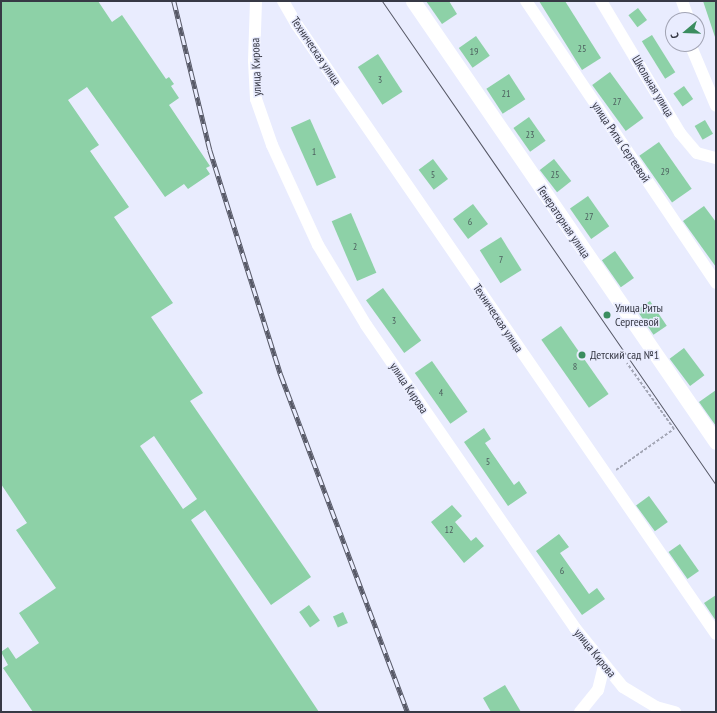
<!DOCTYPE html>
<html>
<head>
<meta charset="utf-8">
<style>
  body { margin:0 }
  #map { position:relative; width:717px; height:713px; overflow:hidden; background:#e9ecfe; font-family:"PT Sans Narrow",sans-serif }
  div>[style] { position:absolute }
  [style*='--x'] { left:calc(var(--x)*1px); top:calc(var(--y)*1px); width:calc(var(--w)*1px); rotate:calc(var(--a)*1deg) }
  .building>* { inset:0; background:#8dd1a7; transform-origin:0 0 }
  .path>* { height:2px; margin-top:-1px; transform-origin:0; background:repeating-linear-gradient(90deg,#a3a6b5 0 3px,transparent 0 5px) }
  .minor>* { height:12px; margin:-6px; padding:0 6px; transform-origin:6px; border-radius:6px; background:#fff }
  .major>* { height:15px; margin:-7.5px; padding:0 7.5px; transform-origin:7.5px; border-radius:7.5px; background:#fff }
  .tram>* { height:1px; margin:-0.5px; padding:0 0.5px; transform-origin:0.5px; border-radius:0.5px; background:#575967 }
  .rail>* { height:4.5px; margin-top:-2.25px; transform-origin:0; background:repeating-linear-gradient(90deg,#e9ecfe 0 9px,#575967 0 18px); box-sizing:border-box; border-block:1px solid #575967 }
  .dots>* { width:11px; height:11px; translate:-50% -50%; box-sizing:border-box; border:2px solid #e9ecfe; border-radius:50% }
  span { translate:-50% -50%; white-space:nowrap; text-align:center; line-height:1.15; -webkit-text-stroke:3px #e9ecfe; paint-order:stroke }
  .number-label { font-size:10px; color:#4c5f5e }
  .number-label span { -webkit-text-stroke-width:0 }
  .street-label { font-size:12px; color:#373945 }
  .poi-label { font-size:12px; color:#373945 }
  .left { translate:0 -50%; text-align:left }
  .frame { position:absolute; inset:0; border:2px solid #373945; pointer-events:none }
  .north { position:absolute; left:665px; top:12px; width:40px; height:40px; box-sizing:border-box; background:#e9ecfe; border:1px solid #a2a4b4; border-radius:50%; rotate:251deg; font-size:11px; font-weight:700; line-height:16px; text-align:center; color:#373945 }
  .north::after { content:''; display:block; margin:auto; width:14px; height:18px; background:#3b8d5f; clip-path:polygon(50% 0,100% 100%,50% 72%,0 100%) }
</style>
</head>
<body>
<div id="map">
  <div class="building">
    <div style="clip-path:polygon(evenodd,1px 1px,98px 1px,112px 22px,122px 15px,166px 79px,169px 77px,174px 84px,171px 86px,179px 98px,169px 105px,210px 166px,206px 168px,210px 174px,188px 189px,184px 184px,165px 197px,87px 87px,68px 100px,99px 145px,90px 151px,129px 207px,114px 217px,173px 303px,151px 317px,203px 393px,190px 401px,311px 577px,271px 605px,205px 510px,191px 520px,319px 712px,33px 712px,3px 668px,8px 665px,1px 652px,8px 647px,16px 659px,39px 643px,19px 613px,56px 588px,16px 530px,27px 523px,1px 484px,1px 1px,154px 436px,197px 499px,183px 509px,140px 446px,154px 436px)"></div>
    <div style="clip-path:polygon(426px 1px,449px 1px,457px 14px,442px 24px)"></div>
    <div style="clip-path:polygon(539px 1px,565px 1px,601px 58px,582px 70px)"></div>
    <div style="clip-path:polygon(703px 1px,716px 1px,716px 36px,715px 37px)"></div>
    <div style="left:638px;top:8px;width:15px;height:12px;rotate:53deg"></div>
    <div style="left:652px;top:35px;width:44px;height:12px;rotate:58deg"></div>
    <div style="left:476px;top:36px;width:24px;height:21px;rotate:55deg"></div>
    <div style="left:378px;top:54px;width:45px;height:24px;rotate:57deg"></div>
    <div style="left:610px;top:72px;width:57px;height:22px;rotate:54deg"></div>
    <div style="left:509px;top:74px;width:30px;height:27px;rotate:57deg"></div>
    <div style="left:684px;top:86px;width:16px;height:13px;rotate:55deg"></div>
    <div style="left:529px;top:117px;width:29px;height:19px;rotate:55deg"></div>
    <div style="left:310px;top:119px;width:64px;height:21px;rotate:66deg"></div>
    <div style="left:705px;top:120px;width:16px;height:12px;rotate:60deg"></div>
    <div style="left:659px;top:142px;width:57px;height:24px;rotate:55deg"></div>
    <div style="left:433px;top:159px;width:25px;height:18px;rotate:53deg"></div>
    <div style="left:554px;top:159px;width:28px;height:18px;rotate:52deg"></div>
    <div style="left:588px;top:196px;width:37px;height:22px;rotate:55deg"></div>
    <div style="left:473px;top:204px;width:25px;height:25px;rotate:53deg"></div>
    <div style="clip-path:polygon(704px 206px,716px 222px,716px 267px,683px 221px)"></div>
    <div style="left:351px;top:213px;width:65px;height:21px;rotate:67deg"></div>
    <div style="left:501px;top:237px;width:39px;height:25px;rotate:58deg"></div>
    <div style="left:615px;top:251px;width:33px;height:16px;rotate:55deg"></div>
    <div style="left:383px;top:288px;width:65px;height:21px;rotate:54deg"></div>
    <div style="left:650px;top:301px;width:30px;height:16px;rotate:56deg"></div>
    <div style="left:561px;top:326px;width:83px;height:24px;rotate:55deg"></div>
    <div style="left:684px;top:348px;width:34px;height:18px;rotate:53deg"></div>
    <div style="left:432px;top:361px;width:62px;height:21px;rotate:55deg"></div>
    <div style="clip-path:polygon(716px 390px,716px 426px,699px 402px)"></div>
    <div style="clip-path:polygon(484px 428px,491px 439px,485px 443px,514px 485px,519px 481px,527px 493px,508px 506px,464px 442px)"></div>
    <div style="left:649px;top:496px;width:32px;height:16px;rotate:54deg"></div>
    <div style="clip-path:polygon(452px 505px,462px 516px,455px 522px,471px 541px,476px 537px,484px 546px,464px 563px,431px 522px)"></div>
    <div style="clip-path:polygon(559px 534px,569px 547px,560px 553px,589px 594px,597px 588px,605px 599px,582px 615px,536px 551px)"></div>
    <div style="left:680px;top:544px;width:33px;height:14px;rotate:55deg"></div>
    <div style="clip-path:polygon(716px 595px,716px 621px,704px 603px)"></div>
    <div style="left:309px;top:605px;width:19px;height:12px;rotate:55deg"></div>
    <div style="left:343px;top:612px;width:12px;height:11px;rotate:66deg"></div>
    <div style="clip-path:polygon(505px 685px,521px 712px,491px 712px,483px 698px)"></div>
  </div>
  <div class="path">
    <div style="--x:616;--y:470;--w:71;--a:-35.3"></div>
    <div style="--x:674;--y:429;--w:81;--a:-125.5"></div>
  </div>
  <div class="minor">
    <div style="--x:256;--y:1;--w:60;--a:91.9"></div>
    <div style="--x:254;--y:61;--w:38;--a:87"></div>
    <div style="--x:256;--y:99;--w:49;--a:70.8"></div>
    <div style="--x:272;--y:145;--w:110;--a:65.3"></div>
    <div style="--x:318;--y:245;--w:93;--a:59"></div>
    <div style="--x:366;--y:325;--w:368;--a:55.4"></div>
    <div style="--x:575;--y:628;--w:76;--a:50.9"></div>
    <div style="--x:623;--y:687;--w:39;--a:31"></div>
    <div style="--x:656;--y:707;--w:20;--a:15"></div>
    <div style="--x:283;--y:1;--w:28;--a:60"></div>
    <div style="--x:297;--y:25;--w:739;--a:55.47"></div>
    <div style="--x:526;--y:1;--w:340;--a:56"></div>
    <div style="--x:601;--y:1;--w:154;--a:59.1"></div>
    <div style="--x:680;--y:133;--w:26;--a:50"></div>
    <div style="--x:697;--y:153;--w:20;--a:15"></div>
    <div style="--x:682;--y:1;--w:20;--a:70"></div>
    <div style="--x:690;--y:44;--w:67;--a:67.2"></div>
    <div style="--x:580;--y:712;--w:28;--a:-51"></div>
    <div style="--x:598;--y:690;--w:25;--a:-76"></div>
  </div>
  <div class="major">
    <div style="--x:413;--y:1;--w:535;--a:55.51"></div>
  </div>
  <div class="tram">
    <div style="--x:382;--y:1;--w:588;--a:55.39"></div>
  </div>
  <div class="rail">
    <div style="--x:174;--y:1;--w:153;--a:76.4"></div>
    <div style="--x:210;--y:150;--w:236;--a:72.5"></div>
    <div style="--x:281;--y:375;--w:360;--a:69.4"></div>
  </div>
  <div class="dots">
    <div style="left:607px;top:315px;background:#3b8d5f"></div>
    <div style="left:582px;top:355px;background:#3b8d5f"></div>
  </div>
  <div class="number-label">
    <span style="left:582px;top:49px">25</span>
    <span style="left:474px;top:52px">19</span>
    <span style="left:380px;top:80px">3</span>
    <span style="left:506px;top:94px">21</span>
    <span style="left:617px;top:102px">27</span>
    <span style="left:530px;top:135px">23</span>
    <span style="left:314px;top:152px">1</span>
    <span style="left:665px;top:172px">29</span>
    <span style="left:433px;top:175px">5</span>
    <span style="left:555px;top:175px">25</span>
    <span style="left:589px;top:217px">27</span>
    <span style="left:470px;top:222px">6</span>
    <span style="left:355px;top:247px">2</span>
    <span style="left:501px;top:260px">7</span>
    <span style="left:394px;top:321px">3</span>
    <span style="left:575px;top:367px">8</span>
    <span style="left:441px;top:393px">4</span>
    <span style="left:488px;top:462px">5</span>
    <span style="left:449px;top:530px">12</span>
    <span style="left:562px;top:571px">6</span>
  </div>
  <div class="street-label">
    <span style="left:316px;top:51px;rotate:56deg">Техническая улица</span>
    <span style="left:256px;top:67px;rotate:-92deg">улица Кирова</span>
    <span style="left:653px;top:86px;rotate:59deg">Школьная улица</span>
    <span style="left:621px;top:142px;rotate:56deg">улица Риты Сергеевой</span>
    <span style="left:564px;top:222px;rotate:56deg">Генераторная улица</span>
    <span style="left:498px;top:318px;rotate:56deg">Техническая улица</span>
    <span style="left:409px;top:388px;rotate:56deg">улица Кирова</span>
    <span style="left:595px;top:653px;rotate:51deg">улица Кирова</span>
  </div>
  <div class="poi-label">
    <span class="left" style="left:615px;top:315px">Улица Риты<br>Сергеевой</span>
    <span class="left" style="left:590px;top:355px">Детский сад №1</span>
  </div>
  <div class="frame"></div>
  <div class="north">С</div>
</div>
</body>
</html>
